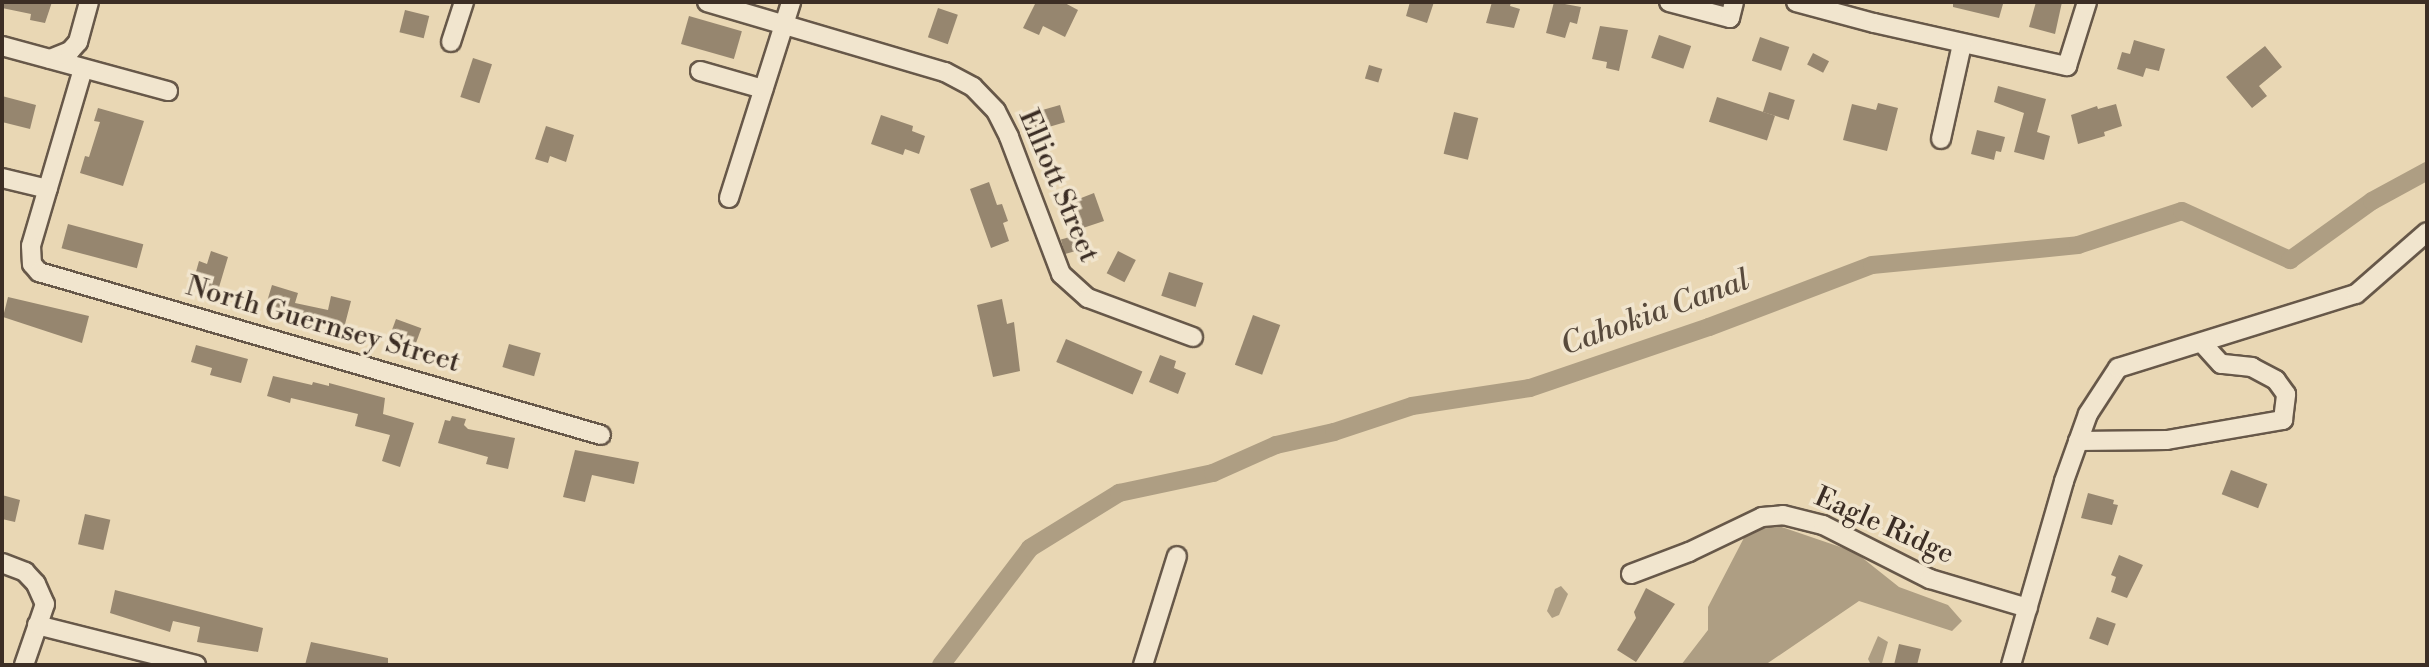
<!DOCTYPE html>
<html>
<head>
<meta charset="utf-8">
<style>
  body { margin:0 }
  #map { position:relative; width:2429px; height:667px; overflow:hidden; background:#e9d7b4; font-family:"Libre Bodoni",serif }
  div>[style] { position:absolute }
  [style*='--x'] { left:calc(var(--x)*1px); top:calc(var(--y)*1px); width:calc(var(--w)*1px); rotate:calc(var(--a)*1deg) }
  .water>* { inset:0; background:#ae9e83 }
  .canal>* { height:18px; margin:-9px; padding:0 9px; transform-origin:9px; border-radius:9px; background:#ae9e83 }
  .building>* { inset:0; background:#96866f; transform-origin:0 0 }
  .roads { filter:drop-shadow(2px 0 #675849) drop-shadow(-2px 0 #675849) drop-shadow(0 2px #675849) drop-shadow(0 -2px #675849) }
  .minor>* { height:18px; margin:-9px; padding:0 9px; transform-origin:9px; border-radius:9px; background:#f1e5ce }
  span { translate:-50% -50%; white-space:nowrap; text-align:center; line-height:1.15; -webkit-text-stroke:7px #f1e5ce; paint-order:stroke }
  .street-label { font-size:28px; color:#3c2e25 }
  .water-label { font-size:30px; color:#584a3c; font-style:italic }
  .frame { position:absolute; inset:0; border:4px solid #3c2e25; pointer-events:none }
</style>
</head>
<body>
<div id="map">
  <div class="water">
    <div style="clip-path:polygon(1773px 524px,1855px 552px,1899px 587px,1948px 605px,1962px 621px,1952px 631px,1859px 601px,1765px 665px,1681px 665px,1708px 630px,1708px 607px,1747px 532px)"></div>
    <div style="clip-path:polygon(1561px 586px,1568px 594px,1559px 615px,1552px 618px,1547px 611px,1555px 589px)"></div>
    <div style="clip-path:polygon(1878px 636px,1888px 642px,1882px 663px,1871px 665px,1868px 659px)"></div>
  </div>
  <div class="canal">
    <div style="--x:941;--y:665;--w:147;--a:-52.7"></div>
    <div style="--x:1030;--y:548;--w:105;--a:-31.7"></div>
    <div style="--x:1119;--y:493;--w:96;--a:-12"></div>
    <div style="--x:1213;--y:473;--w:69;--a:-24"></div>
    <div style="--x:1276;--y:445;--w:59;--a:-12.6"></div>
    <div style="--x:1334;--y:432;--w:82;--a:-18.4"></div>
    <div style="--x:1412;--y:406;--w:119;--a:-8.7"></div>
    <div style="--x:1530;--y:388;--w:189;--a:-18.8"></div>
    <div style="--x:1709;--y:327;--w:174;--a:-20.8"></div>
    <div style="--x:1872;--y:265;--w:207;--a:-5.5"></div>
    <div style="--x:2078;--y:245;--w:109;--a:-18.1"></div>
    <div style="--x:2182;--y:211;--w:119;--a:24.4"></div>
    <div style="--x:2290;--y:260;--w:101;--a:-35.7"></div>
    <div style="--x:2372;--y:201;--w:63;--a:-28.6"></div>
  </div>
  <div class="building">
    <div style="clip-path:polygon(2px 2px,52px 2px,45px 23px,30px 20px,31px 14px,2px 8px)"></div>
    <div style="clip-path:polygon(1036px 2px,1063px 2px,1078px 10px,1065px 37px,1043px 26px,1039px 35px,1023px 28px)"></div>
    <div style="clip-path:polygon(1410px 2px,1434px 2px,1427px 23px,1406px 16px)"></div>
    <div style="clip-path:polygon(1492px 2px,1511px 2px,1510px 6px,1520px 9px,1514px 28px,1486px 23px)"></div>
    <div style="clip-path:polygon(1554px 2px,1581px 7px,1577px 24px,1570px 22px,1565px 38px,1546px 33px)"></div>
    <div style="clip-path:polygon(1953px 2px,1993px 2px,2003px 4px,1999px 18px,1953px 7px)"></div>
    <div style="clip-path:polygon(2036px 2px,2062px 2px,2055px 34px,2029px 27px)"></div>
    <div style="left:938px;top:8px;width:21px;height:31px;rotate:19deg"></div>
    <div style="left:405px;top:10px;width:25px;height:23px;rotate:14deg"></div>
    <div style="left:689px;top:16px;width:55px;height:29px;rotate:16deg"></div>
    <div style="clip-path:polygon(1600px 26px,1628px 30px,1619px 71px,1606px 68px,1607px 62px,1592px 59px)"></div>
    <div style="left:1659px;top:35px;width:34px;height:24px;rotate:19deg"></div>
    <div style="left:1760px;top:37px;width:31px;height:25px;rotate:19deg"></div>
    <div style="clip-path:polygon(2134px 40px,2165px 49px,2159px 71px,2146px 68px,2143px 77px,2117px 69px,2122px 52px,2130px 54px)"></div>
    <div style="clip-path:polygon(2265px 46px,2282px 67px,2259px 86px,2267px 96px,2252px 108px,2226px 77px)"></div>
    <div style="left:1813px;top:53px;width:18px;height:13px;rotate:27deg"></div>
    <div style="left:473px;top:58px;width:20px;height:41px;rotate:18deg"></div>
    <div style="left:1369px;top:65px;width:14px;height:14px;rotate:17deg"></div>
    <div style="clip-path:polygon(1998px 86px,2046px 99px,2037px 132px,2050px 136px,2044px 160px,2014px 152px,2024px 113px,1994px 102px)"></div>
    <div style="left:1769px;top:92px;width:27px;height:21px;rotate:17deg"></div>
    <div style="clip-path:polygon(2px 96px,36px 105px,30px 129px,2px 122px)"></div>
    <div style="left:1717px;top:97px;width:61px;height:26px;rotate:18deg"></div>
    <div style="clip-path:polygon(1878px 103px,1898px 108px,1887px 151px,1843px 140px,1852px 104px,1876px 110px)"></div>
    <div style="clip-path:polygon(2116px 104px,2122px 126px,2104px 132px,2105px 136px,2078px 144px,2071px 115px,2097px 106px,2098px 109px)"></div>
    <div style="left:1060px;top:105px;width:18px;height:33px;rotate:74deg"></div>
    <div style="clip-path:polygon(98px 108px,144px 121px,123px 186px,80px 173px,85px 156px,89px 157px,100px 122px,94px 121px)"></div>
    <div style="left:1454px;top:112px;width:25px;height:43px;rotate:14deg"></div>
    <div style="clip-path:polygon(881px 115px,913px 126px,912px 131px,925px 136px,919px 154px,905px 149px,903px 155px,871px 144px)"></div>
    <div style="clip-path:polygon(546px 126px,574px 135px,566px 162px,550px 156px,548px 163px,535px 159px)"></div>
    <div style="clip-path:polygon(1977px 130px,2005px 137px,2001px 152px,1996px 151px,1994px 160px,1971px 154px)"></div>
    <div style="clip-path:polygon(989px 182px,997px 205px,1002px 204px,1008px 221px,1003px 223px,1009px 241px,991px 248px,970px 189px)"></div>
    <div style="clip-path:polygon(1094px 193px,1104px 221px,1077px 230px,1071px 202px)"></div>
    <div style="left:68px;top:224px;width:78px;height:25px;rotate:15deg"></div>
    <div style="left:1084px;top:233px;width:15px;height:24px;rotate:74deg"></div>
    <div style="clip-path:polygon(211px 251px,228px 257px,217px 294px,192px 286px,199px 261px,207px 264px)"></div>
    <div style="left:1118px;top:251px;width:20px;height:25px;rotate:27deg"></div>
    <div style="left:1169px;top:272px;width:36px;height:25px;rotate:18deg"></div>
    <div style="clip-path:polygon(272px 285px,298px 293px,295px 303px,328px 310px,331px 296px,351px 301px,344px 328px,265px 308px)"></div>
    <div style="clip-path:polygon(8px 297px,89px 316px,82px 343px,3px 317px)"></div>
    <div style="clip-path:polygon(1002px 299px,1007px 324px,1014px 322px,1020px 371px,993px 377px,977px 305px)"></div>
    <div style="left:1253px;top:315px;width:29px;height:53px;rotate:20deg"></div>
    <div style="left:396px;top:319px;width:27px;height:23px;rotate:20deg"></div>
    <div style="left:1066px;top:339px;width:83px;height:25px;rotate:23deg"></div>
    <div style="left:509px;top:344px;width:33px;height:24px;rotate:16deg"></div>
    <div style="clip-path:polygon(196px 345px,248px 359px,241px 383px,210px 375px,212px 368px,191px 362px)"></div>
    <div style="clip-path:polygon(1160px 355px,1176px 361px,1174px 368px,1186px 373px,1178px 394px,1149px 382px)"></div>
    <div style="clip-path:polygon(273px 376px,312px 385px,313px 382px,329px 386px,329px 383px,385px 398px,383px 414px,414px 423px,400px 467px,382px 461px,390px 435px,355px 426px,358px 414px,291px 398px,290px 403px,267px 396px)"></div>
    <div style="clip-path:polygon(452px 416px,466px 419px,464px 425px,468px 429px,515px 438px,508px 469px,486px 464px,488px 457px,438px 443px,445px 420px,450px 421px)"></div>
    <div style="clip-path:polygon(575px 450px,639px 462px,634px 484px,592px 475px,585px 502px,563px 497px)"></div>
    <div style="left:2231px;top:470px;width:39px;height:26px;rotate:21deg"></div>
    <div style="clip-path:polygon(2088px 493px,2114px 500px,2113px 504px,2118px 505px,2112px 525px,2081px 518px)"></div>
    <div style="clip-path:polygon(2px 495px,20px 500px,15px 522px,2px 519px)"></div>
    <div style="left:85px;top:514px;width:26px;height:31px;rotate:13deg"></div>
    <div style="clip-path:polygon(2119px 555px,2143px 565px,2127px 598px,2111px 592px,2116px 577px,2111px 575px)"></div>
    <div style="clip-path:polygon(1646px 588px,1675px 604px,1636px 662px,1617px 650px,1636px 618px,1634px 612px)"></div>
    <div style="clip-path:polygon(115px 590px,263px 628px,258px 652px,197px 642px,200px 627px,173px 621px,170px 632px,110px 613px)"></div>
    <div style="left:2097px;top:617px;width:20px;height:23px;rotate:20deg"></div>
    <div style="clip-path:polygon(311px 642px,388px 658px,388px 665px,305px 665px)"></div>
    <div style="clip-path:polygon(1899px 644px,1921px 649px,1917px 665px,1894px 665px)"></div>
  </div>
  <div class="roads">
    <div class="minor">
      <div style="--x:707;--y:2;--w:248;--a:16.4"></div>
      <div style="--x:945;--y:72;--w:32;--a:28"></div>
      <div style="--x:973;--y:87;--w:33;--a:46"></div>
      <div style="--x:996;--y:111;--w:29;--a:63"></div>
      <div style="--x:1009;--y:137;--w:147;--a:69.2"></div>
      <div style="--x:1061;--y:274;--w:36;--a:42"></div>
      <div style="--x:1088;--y:298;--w:112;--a:20.4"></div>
      <div style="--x:1669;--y:2;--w:63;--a:14.7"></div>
      <div style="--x:1730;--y:18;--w:16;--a:-76"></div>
      <div style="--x:1796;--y:2;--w:81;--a:15.1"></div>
      <div style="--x:1874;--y:23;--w:198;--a:12.6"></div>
      <div style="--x:2067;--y:66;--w:67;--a:-72.6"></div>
      <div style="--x:451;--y:42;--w:42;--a:-72"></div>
      <div style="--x:2;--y:46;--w:172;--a:15.2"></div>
      <div style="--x:50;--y:59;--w:22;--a:-22"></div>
      <div style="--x:70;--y:51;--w:12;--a:-48"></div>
      <div style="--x:78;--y:42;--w:41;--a:-74.6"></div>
      <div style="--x:83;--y:69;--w:184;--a:106.4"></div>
      <div style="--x:31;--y:246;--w:18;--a:87"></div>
      <div style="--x:32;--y:264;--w:11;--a:49"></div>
      <div style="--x:39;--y:272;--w:585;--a:16.17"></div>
      <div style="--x:700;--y:71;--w:66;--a:15.9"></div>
      <div style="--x:1941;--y:139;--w:97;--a:-77.5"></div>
      <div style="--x:2;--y:178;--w:47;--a:13.4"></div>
      <div style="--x:729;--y:198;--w:206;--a:-72.4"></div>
      <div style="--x:2078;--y:441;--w:89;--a:-0.6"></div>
      <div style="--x:2167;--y:440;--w:118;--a:-9.8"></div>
      <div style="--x:2283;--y:420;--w:26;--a:-83"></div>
      <div style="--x:2286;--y:394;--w:17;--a:-126"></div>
      <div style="--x:2276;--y:380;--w:27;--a:-152"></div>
      <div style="--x:2252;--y:367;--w:31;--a:-174"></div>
      <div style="--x:2221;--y:364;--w:27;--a:-132"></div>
      <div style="--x:2;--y:563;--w:25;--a:21"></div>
      <div style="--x:25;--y:572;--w:16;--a:47"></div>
      <div style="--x:36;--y:584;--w:22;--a:66"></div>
      <div style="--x:45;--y:604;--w:65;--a:109"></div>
      <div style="--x:1631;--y:574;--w:62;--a:-20.8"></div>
      <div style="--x:1689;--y:552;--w:81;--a:-25.6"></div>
      <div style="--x:1762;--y:517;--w:21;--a:-5"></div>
      <div style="--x:1783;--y:515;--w:41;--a:14"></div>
      <div style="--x:1823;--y:525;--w:120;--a:26.8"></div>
      <div style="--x:1930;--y:579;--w:102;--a:16.5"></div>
      <div style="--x:37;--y:625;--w:164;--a:14.1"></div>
      <div style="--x:1143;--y:665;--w:114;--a:-72.7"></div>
      <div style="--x:2011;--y:665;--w:191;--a:-73.9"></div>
      <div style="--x:2064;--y:481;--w:71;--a:-70.3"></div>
      <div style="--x:2088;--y:414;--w:55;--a:-56.9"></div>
      <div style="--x:2118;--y:368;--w:249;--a:-17.3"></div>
      <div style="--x:2356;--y:294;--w:94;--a:-41.1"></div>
    </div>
  </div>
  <div class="street-label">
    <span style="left:1058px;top:186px;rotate:67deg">Elliott Street</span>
    <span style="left:323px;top:325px;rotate:16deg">North Guernsey Street</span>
    <span style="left:1884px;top:526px;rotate:24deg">Eagle Ridge</span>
  </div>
  <div class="water-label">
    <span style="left:1655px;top:313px;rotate:-20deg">Cahokia Canal</span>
  </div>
  <div class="frame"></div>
</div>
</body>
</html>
